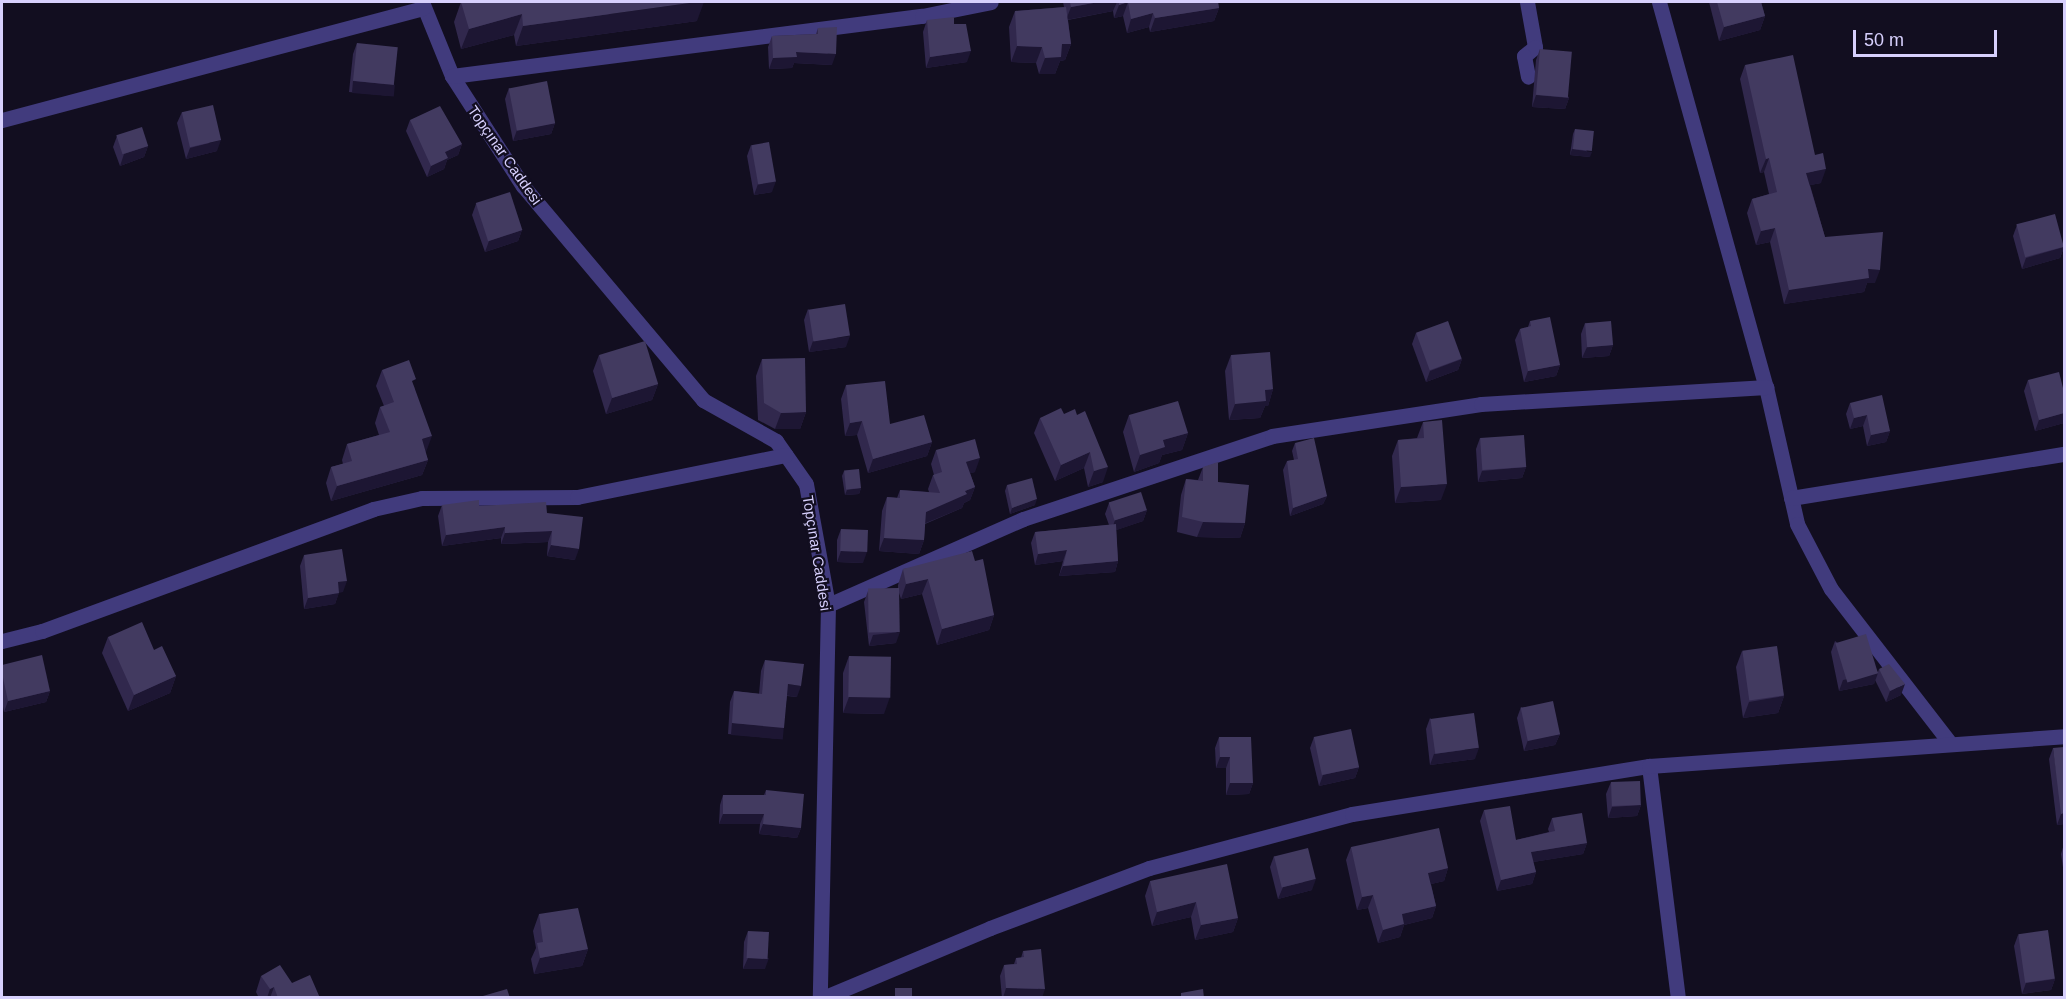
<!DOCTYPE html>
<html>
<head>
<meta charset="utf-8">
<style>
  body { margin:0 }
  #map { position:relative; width:2066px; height:999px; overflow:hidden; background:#120e20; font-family:Arial,sans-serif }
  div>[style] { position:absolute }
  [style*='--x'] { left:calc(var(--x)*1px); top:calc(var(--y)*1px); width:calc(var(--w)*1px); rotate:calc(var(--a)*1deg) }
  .minor>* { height:15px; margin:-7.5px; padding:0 7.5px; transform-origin:7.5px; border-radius:7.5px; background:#413b7d }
  .wall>* { inset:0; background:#31284d }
  .shaded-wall>* { inset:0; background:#1d1633; transform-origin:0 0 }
  .building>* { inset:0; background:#423a60; transform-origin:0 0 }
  span { translate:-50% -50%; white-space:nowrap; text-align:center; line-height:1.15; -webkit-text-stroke:4.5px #120e20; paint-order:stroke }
  .street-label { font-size:15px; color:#d7d0fd }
  .frame { position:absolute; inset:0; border:3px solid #d7d0fd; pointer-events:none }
  .scale { position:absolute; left:1853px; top:30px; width:144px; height:27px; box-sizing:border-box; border:3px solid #d7d0fd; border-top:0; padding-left:8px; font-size:18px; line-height:21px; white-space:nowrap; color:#d7d0fd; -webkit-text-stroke:4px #120e20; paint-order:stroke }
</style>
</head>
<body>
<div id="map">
  <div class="minor">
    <div style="--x:422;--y:2;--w:80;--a:67.9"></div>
    <div style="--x:452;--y:76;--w:131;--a:57.2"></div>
    <div style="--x:523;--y:186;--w:280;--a:49.9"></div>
    <div style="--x:703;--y:400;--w:84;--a:29.3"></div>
    <div style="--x:776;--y:441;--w:52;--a:55.1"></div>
    <div style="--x:806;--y:484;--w:123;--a:79.7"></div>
    <div style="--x:828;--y:605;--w:393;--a:91.2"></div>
    <div style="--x:1527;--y:2;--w:46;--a:79.9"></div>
    <div style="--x:1535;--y:47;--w:14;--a:141"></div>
    <div style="--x:1524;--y:56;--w:21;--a:79"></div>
    <div style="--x:1659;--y:2;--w:400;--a:74.5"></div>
    <div style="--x:1766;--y:387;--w:140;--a:77.2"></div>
    <div style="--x:1797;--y:524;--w:73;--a:62.4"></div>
    <div style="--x:1831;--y:589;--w:196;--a:52.3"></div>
    <div style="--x:452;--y:76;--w:474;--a:-7.3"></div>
    <div style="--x:922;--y:16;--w:70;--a:-11.5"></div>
    <div style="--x:2;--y:120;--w:436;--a:-14.9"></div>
    <div style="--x:1791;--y:498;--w:277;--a:-9.2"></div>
    <div style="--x:828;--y:605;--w:213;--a:-23.8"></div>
    <div style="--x:1023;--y:519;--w:262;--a:-18.4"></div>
    <div style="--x:1272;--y:436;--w:211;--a:-8.7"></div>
    <div style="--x:1481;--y:404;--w:286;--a:-3.4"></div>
    <div style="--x:2;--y:641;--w:41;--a:-14"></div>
    <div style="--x:42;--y:631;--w:353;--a:-20.2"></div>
    <div style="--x:373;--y:509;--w:50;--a:-12.7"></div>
    <div style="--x:422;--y:498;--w:155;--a:-0.4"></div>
    <div style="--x:577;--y:497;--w:213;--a:-11.4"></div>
    <div style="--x:1649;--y:766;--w:234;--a:82.9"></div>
    <div style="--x:823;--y:998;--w:181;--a:-22.7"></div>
    <div style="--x:990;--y:928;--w:170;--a:-20.7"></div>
    <div style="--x:1149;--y:868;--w:210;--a:-14.9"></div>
    <div style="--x:1352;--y:814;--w:301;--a:-9.2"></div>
    <div style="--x:1649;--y:766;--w:416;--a:-4.1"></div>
  </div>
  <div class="wall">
    <div style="clip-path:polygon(461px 2px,697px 21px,516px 46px,514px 35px,461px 49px,454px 22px)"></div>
    <div style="clip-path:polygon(1063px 2px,1218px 2px,1219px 8px,1214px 21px,1150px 32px,1149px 27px,1127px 33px,1123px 16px,1114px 18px,1113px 11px,1068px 20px,1071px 44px,1065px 60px,1060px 61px,1055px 74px,1039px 74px,1036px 63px,1011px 62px,1009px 27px,1015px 11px,1064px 7px)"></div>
    <div style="clip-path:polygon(1709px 2px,1761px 2px,1765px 16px,1760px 30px,1719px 41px)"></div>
    <div style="clip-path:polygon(927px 20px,954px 24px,967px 62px,926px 68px,923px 32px)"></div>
    <div style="clip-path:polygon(818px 28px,832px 65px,794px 63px,792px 68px,769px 69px,768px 47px,772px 36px,816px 34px)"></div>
    <div style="clip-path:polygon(357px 43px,391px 96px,349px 92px,353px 54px)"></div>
    <div style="clip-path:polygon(1540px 49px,1569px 98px,1565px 109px,1532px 107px,1536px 60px)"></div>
    <div style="clip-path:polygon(1745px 65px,1821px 183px,1810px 185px,1825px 237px,1875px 283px,1867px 283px,1864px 292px,1784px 304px,1770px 242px,1756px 245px,1747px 213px,1752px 199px,1769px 194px,1764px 172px,1760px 173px,1740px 79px)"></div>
    <div style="clip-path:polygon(509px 88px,555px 123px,551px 134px,513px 141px,505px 99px)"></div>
    <div style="clip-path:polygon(182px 112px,217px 151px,186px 159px,177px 123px)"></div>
    <div style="clip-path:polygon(410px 120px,462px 144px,458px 155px,447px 160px,444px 169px,427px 177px,406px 131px)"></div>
    <div style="clip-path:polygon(1575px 129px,1590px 157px,1570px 155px,1573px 134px)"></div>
    <div style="clip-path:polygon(117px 136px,148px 146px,144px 157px,120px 166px,113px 147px)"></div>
    <div style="clip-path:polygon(751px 145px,772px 192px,754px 195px,747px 156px)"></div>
    <div style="clip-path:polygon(476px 204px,522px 230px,518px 241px,485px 252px,472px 215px)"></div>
    <div style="clip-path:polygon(2017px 225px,2064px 247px,2060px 258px,2022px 269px,2013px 236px)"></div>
    <div style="clip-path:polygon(808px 309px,846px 347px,809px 352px,804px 320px)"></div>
    <div style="clip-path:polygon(1530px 321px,1560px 365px,1556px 376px,1524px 382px,1515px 340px,1520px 329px,1528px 327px)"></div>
    <div style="clip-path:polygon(1585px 323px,1613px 345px,1609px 356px,1582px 358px,1581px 334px)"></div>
    <div style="clip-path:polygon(1416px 333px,1462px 359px,1458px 370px,1426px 382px,1412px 344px)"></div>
    <div style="clip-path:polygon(599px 355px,658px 384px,652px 400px,606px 414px,593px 371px)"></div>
    <div style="clip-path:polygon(1231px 355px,1273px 389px,1268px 406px,1265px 406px,1260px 418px,1229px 420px,1225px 371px)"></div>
    <div style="clip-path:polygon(762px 359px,806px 412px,800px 429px,775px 429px,758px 420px,756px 376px)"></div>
    <div style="clip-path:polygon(382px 370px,414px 386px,425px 452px,428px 460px,422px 475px,331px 501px,326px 483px,331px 467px,343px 464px,342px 460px,347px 444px,379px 435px,375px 423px,380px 407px,384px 406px,376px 386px)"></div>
    <div style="clip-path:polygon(2028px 380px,2064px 392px,2064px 423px,2035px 431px,2024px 391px)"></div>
    <div style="clip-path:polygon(846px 385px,890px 424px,932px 442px,927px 456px,868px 473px,857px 435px,845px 436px,841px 399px)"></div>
    <div style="clip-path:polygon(1850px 403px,1890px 431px,1886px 442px,1867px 446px,1863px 426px,1850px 429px,1846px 414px)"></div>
    <div style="clip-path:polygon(1064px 414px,1077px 415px,1103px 482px,1088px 487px,1084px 468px,1055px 481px,1034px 433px,1040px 418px)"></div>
    <div style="clip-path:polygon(1129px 415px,1188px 433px,1182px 450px,1162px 455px,1159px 463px,1134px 472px,1123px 432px)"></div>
    <div style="clip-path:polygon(1423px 422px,1441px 500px,1395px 503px,1392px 456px,1398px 440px,1417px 438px)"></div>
    <div style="clip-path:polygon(1480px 438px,1526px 467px,1522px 478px,1478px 482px,1476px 449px)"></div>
    <div style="clip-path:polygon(1295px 443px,1327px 496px,1323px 504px,1290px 516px,1283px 470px,1287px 461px,1294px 460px,1292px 451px)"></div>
    <div style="clip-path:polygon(936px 450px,975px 472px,970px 473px,975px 487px,970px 500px,964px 503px,962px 508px,925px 524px,924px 540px,919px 554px,879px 551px,882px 511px,887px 497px,897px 498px,900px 490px,929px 492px,928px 489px,933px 475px,934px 475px,931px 464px)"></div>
    <div style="clip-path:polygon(1203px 467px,1218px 482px,1245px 523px,1240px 538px,1197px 537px,1177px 532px,1181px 495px,1186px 479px,1198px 480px)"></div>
    <div style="clip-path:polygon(844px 471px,861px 488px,859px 494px,845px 495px,842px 476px)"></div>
    <div style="clip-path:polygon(1007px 485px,1035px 505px,1010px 514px,1005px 491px)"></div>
    <div style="clip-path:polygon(1109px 503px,1147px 510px,1143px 521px,1116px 530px,1118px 561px,1115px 572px,1059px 576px,1063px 561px,1035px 565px,1031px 543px,1035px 532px,1109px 525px,1105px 514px)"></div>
    <div style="clip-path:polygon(442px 505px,479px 506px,547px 513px,575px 560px,547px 556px,548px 542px,501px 544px,501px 538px,442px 546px,438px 516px)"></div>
    <div style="clip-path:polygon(841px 529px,863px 563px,837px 562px,837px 540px)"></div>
    <div style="clip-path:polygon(304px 555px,343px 592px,339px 592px,335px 604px,304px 609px,300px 566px)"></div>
    <div style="clip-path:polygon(975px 561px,994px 615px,989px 630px,937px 645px,922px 594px,901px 599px,899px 593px,896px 643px,869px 646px,864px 602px,868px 591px,898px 588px,898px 585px,903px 569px)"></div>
    <div style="clip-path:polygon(108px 637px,154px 650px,176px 676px,170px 693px,128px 711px,102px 653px)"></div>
    <div style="clip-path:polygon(1835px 641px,1878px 672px,1879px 669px,1901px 695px,1886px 702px,1875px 680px,1874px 684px,1839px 691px,1831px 652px)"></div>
    <div style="clip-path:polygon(1742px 651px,1784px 696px,1778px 713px,1743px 718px,1736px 667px)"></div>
    <div style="clip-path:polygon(849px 656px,884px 714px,843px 713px,843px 673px)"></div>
    <div style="clip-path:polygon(765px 660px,797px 697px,787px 696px,780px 739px,728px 734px,730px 702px,734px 691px,759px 694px,761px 671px)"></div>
    <div style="clip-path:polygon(2px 665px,50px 691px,46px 702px,4px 712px,2px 701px)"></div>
    <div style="clip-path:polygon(1521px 707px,1560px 734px,1555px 745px,1524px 751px,1517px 718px)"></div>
    <div style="clip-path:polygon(1430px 718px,1475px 759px,1430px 765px,1426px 729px)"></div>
    <div style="clip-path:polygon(1219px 737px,1253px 783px,1249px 794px,1226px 795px,1226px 768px,1216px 768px,1215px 748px)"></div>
    <div style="clip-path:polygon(1314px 737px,1359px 767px,1355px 778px,1319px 786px,1310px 748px)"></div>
    <div style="clip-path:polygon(2053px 748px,2064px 824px,2057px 825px,2049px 759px)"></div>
    <div style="clip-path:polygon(1611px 782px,1641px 805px,1637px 816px,1608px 818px,1606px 794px)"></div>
    <div style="clip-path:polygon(766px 790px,801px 828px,797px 838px,759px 834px,760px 824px,719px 824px,720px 805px,723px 795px,764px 795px)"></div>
    <div style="clip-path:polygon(1484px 810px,1516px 840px,1549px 832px,1548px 829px,1552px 818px,1587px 843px,1583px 854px,1533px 862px,1536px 872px,1532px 884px,1497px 891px,1480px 821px)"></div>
    <div style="clip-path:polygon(2064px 844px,2064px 874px,2061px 854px)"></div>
    <div style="clip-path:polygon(1351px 847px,1448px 868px,1444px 881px,1431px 884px,1436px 906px,1432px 918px,1404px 925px,1400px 937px,1378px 943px,1368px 908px,1357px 910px,1346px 860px)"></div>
    <div style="clip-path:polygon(1274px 856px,1312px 890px,1278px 899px,1270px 867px)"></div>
    <div style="clip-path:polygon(1150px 881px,1238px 918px,1233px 932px,1195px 940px,1191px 917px,1152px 926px,1145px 896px)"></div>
    <div style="clip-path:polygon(539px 914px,588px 949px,582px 966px,534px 974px,531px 959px,536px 948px,533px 931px)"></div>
    <div style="clip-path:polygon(748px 931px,765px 969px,743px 969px,744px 942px)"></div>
    <div style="clip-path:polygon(2018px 935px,2055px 979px,2051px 990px,2022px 994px,2014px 946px)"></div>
    <div style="clip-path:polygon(1023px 951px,1042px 998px,1002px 998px,1000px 976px,1004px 965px,1014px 964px,1016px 958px,1021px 958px)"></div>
    <div style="clip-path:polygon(261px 976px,292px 983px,320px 998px,259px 998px,256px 992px)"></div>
  </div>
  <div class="shaded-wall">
    <div style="clip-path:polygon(697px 2px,704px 2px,697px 21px,516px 46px,523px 26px)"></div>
    <div style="clip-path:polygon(1099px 2px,1117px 2px,1113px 11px,1066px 20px,1071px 7px)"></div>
    <div style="clip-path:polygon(1128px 2px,1123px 16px,1114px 18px,1119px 5px)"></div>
    <div style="clip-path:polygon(1219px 8px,1214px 21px,1150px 32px,1155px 18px)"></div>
    <div style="clip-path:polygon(1153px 13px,1149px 27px,1127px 33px,1131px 19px)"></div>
    <div style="clip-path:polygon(522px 14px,514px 35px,461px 49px,469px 29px)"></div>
    <div style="clip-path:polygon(1765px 16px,1760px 30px,1719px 41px,1724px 27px)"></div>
    <div style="clip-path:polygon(1062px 44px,1071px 44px,1065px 60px,1060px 61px,1055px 74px,1039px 74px,1045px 58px)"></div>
    <div style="clip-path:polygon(1017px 46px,1042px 47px,1036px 63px,1011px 62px)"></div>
    <div style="clip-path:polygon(971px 51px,967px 62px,926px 68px,930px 57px)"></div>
    <div style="clip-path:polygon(796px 52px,836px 54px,832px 65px,794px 63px,792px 68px,769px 69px,773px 58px)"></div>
    <div style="left:353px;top:81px;width:42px;height:12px;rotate:5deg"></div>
    <div style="clip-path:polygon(1536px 95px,1569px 98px,1565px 109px,1532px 107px)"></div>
    <div style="clip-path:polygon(555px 123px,551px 134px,513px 141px,517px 130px)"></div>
    <div style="clip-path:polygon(221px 140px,217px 151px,186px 159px,190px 148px)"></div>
    <div style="clip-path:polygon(462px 144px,458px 155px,447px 160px,444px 169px,427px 177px,431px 166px,445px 152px)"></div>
    <div style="clip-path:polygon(148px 146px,144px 157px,120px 166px,124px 154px)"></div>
    <div style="clip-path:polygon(1572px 149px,1592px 152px,1590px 157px,1570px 155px)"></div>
    <div style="clip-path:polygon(1769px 158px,1764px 172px,1760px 173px,1766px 159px)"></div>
    <div style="clip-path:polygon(1826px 169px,1821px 183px,1801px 187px,1806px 173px)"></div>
    <div style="clip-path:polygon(776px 181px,772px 192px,754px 195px,758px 184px)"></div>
    <div style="clip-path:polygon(1775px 228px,1770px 242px,1756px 245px,1761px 231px)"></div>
    <div style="clip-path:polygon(522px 230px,518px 241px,485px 252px,489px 241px)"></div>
    <div style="clip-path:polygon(2064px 247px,2060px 258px,2022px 269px,2026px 258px)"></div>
    <div style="clip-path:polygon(1868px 269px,1880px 270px,1875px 283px,1867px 283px,1864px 292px,1784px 304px,1789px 290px)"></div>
    <div style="clip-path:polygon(850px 336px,846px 347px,809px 352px,813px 341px)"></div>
    <div style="clip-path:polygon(1613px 345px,1609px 356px,1582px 358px,1587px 347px)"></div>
    <div style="clip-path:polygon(1462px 359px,1458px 370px,1426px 382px,1430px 371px)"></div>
    <div style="clip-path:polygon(1560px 365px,1556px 376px,1524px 382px,1528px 371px)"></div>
    <div style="clip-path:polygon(658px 384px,652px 400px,606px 414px,612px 398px)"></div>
    <div style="clip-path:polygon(1273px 389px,1268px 406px,1265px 406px,1260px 418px,1229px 420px,1235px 404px,1265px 390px)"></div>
    <div style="clip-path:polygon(806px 412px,800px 429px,775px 429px,781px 413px)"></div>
    <div style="clip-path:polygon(2064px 413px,2064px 423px,2035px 431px,2039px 420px)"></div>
    <div style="clip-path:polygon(1867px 415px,1863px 426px,1850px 429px,1854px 418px)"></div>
    <div style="clip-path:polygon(862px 421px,857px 435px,845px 436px,850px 423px)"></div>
    <div style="clip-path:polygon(1890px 431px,1886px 442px,1867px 446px,1871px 435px)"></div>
    <div style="clip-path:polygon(1188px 433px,1182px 450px,1162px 455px,1159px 463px,1134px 472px,1140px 455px,1163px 440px)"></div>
    <div style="clip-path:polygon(432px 436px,426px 452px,416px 455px,422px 439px)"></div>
    <div style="clip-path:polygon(932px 442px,927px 456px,868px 473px,873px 459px)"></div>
    <div style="clip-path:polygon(1090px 452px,1084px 468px,1055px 481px,1061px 465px)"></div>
    <div style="clip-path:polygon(980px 458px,975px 472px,961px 476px,966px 462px)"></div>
    <div style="clip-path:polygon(428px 460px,422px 475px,331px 501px,337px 486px)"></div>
    <div style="clip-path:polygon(1108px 467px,1103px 482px,1088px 487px,1094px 471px)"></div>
    <div style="clip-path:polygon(1526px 467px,1522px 478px,1478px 482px,1482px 471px)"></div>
    <div style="clip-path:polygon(1447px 484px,1441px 500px,1395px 503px,1401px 487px)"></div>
    <div style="clip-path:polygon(975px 487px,970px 500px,964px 503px,962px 508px,921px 525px,926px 512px,965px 491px)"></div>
    <div style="clip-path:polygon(861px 488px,859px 494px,845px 495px,847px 490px)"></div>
    <div style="clip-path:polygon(1327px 496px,1323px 504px,1290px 516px,1293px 508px)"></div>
    <div style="clip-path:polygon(1037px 499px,1035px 505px,1010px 514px,1012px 508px)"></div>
    <div style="clip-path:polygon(1147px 510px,1143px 521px,1111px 532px,1115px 520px)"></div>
    <div style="clip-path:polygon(1203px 522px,1245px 523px,1240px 538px,1197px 537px)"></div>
    <div style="clip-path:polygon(505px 527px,501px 538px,442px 546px,446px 535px)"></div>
    <div style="clip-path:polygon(552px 531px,548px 542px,501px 544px,505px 533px)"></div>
    <div style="clip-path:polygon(884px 538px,924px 540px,919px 554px,879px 551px)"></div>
    <div style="clip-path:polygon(551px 545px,579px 549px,575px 560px,547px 556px)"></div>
    <div style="clip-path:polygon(1067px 550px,1063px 561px,1035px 565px,1038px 554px)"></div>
    <div style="clip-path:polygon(841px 551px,867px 552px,863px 563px,837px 562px)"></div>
    <div style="clip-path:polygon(1118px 561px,1115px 572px,1059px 576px,1063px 566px)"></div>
    <div style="clip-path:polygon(928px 579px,922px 594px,901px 599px,906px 584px)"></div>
    <div style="clip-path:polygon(347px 581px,343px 592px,334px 594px,338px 582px)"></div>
    <div style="clip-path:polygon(339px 593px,335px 604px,304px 609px,308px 598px)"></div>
    <div style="clip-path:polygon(994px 615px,989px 630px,937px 645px,942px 629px)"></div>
    <div style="clip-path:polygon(900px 632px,896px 643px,869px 646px,873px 635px)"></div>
    <div style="clip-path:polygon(1878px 673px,1874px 684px,1839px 691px,1843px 680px)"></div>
    <div style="clip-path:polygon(176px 676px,170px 693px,128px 711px,134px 695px)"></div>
    <div style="clip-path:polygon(788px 684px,801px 686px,797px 697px,784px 695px)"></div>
    <div style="clip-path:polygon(1905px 684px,1901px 695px,1886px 702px,1890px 691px)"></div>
    <div style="clip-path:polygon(50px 691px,46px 702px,4px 712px,8px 701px)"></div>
    <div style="clip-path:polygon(1784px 696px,1778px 713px,1743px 718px,1749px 702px)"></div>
    <div style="clip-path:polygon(849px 697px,890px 697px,884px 714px,843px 713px)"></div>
    <div style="left:732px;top:723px;width:52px;height:12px;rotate:5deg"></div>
    <div style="clip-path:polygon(1560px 734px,1555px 745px,1524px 751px,1528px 740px)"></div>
    <div style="clip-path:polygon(1479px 748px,1475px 759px,1430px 765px,1434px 754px)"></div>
    <div style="clip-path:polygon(1220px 757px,1230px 757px,1226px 768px,1216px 768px)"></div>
    <div style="clip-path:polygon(1359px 767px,1355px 778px,1319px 786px,1323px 775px)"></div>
    <div style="clip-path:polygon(1230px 783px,1253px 783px,1249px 794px,1226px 795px)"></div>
    <div style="clip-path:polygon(1641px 805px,1637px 816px,1608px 818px,1612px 807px)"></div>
    <div style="clip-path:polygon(2064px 813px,2064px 824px,2057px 825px,2061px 814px)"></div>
    <div style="clip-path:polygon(723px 814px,764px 814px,760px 824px,719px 824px)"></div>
    <div style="clip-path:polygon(763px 824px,801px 828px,797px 838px,759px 834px)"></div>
    <div style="clip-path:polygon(1587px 843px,1583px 854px,1527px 863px,1531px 852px)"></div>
    <div style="clip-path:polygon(1448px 868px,1444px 881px,1423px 886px,1428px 873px)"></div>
    <div style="clip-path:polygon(1536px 872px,1532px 884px,1497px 891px,1501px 880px)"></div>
    <div style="clip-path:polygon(1316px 879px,1312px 890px,1278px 899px,1283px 887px)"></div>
    <div style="clip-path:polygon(1373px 895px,1368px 908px,1357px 910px,1362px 897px)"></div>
    <div style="clip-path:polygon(1196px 902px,1191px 917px,1152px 926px,1157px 912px)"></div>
    <div style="clip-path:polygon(1436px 906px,1432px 918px,1404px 925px,1400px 937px,1378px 943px,1383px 930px,1402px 914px)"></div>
    <div style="clip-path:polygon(1238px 918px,1233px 932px,1195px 940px,1201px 925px)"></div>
    <div style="clip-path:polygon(588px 949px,582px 966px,534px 974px,540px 958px)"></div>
    <div style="clip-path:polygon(748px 958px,769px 958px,765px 969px,743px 969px)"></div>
    <div style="clip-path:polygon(2055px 979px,2051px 990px,2022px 994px,2026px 983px)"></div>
    <div style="clip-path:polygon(274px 987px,270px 998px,267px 998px,270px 989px)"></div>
    <div style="clip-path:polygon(1006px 988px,1045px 989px,1042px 998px,1003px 998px)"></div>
  </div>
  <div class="building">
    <div style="clip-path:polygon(461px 2px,697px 2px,523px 26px,522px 14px,469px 29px)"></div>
    <div style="clip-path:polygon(1070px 2px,1099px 2px,1071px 7px)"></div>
    <div style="clip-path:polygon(1119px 2px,1218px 2px,1219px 8px,1155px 18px,1153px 13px,1131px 19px,1128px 2px,1119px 5px)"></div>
    <div style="clip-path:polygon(1717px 2px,1761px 2px,1765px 16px,1724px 27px)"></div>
    <div style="clip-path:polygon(1066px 7px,1071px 44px,1062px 44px,1061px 57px,1045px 58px,1042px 47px,1017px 46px,1015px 11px)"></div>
    <div style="clip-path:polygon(954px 17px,954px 24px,966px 24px,971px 51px,930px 57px,927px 20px)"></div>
    <div style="clip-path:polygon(837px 27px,836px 54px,796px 52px,797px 57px,773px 58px,772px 36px,818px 34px,818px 28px)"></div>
    <div style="left:357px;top:43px;width:41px;height:38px;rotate:6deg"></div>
    <div style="left:1540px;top:49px;width:32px;height:46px;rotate:5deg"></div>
    <div style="clip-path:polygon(1793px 55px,1815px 155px,1823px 153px,1826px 169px,1806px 173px,1825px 237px,1883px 232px,1880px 270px,1868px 269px,1869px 278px,1789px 290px,1775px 228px,1761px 231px,1752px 199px,1777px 192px,1769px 158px,1766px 159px,1745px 65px)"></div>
    <div style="left:547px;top:81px;width:43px;height:39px;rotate:79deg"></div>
    <div style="left:213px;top:105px;width:36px;height:32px;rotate:77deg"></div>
    <div style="clip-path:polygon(440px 106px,462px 144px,445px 152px,448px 158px,431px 166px,410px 120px)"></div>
    <div style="left:142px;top:127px;width:20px;height:27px;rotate:72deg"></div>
    <div style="left:1575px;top:129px;width:19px;height:20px;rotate:6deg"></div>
    <div style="left:769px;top:142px;width:40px;height:18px;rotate:80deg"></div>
    <div style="left:510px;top:192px;width:40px;height:36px;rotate:72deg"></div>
    <div style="left:2055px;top:214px;width:34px;height:40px;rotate:75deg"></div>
    <div style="left:845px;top:304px;width:32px;height:37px;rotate:81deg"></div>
    <div style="clip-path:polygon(1550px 317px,1560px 365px,1528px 371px,1520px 329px,1531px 326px,1530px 321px)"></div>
    <div style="left:1448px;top:321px;width:40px;height:34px;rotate:70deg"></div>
    <div style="left:1611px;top:321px;width:24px;height:26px;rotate:85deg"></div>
    <div style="left:645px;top:341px;width:45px;height:48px;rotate:73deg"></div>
    <div style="clip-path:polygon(1270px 352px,1273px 389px,1265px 390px,1266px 401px,1235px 404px,1231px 355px)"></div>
    <div style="clip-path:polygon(805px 358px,806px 412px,781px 413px,764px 403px,762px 359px)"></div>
    <div style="clip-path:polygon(409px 360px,416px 379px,412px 381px,432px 436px,422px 439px,428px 460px,337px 486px,331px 467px,352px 461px,347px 444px,390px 432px,380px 407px,394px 402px,382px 370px)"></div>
    <div style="clip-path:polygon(2059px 372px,2064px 392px,2064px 413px,2039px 420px,2028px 380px)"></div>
    <div style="clip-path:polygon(885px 381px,890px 424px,924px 415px,932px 442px,873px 459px,862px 421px,850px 423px,846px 385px)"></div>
    <div style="clip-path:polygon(1882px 395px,1890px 431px,1871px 435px,1867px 415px,1854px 418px,1850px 403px)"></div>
    <div style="clip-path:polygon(1178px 401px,1188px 433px,1163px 440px,1165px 447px,1140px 455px,1129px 415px)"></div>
    <div style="clip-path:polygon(1061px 408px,1064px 414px,1075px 409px,1077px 415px,1085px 411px,1108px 467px,1094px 471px,1090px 452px,1061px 465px,1040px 418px)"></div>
    <div style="clip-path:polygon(1442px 420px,1447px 484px,1401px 487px,1398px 440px,1424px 438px,1423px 422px)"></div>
    <div style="left:1524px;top:435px;width:32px;height:44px;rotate:86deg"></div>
    <div style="clip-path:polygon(1314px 438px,1327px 496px,1293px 508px,1287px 461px,1298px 459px,1295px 443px)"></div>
    <div style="clip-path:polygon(975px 439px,980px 458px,966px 462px,975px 487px,965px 491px,967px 494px,926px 512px,924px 540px,884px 538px,887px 497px,900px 498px,900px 490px,940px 493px,933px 475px,942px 472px,936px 450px)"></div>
    <div style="clip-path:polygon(1218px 462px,1218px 482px,1249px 485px,1245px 523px,1203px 522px,1182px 517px,1186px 479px,1203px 481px,1203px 467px)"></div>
    <div style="left:859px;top:469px;width:19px;height:15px;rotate:84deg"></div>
    <div style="clip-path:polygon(1032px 478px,1037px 499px,1012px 508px,1007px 485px)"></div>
    <div style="left:1141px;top:492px;width:19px;height:34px;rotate:72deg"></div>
    <div style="clip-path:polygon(479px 500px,479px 506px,546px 502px,547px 513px,583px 517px,579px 549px,551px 545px,552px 531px,505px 533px,505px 527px,446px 535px,442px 505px)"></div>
    <div style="clip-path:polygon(1116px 524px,1118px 561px,1063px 566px,1067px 550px,1038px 554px,1035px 532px)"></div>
    <div style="left:841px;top:529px;width:27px;height:22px;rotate:2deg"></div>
    <div style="clip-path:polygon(342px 549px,347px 581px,338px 582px,339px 593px,308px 598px,304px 555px)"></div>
    <div style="clip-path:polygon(972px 551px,975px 561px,983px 559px,994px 615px,942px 629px,928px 579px,906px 584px,903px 569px)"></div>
    <div style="left:899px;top:588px;width:44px;height:31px;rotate:89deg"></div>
    <div style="clip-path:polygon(142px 622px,154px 650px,162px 646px,176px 676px,134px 695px,108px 637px)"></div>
    <div style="left:1866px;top:634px;width:41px;height:32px;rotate:73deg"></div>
    <div style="left:1777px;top:646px;width:50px;height:35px;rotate:82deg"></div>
    <div style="clip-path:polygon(42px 655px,50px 691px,8px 701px,2px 673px,2px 665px)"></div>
    <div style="left:849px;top:656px;width:42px;height:41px;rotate:1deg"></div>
    <div style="clip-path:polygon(765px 660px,804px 664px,801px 686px,788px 684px,784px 728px,732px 723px,734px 691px,762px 694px)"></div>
    <div style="clip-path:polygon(1889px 664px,1905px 684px,1890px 691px,1879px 669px)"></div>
    <div style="left:1553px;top:701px;width:34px;height:33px;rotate:78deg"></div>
    <div style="left:1474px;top:713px;width:35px;height:44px;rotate:82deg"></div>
    <div style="left:1351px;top:729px;width:39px;height:38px;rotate:78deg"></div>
    <div style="clip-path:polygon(1219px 737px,1251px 737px,1253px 783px,1230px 783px,1230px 757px,1220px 757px)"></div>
    <div style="clip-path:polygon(2064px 747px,2064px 813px,2061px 814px,2053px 748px)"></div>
    <div style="left:1640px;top:781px;width:24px;height:29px;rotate:88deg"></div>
    <div style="clip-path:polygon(766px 790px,804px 794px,801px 828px,763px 824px,764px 814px,723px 814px,723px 795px,766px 795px)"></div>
    <div style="clip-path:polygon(1510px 806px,1516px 840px,1555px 831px,1552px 818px,1582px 813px,1587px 843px,1531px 852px,1536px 872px,1501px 880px,1484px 810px)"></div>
    <div style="clip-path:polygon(1439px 828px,1448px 868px,1428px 873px,1436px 906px,1402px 914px,1404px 924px,1383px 930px,1373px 895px,1362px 897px,1351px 847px)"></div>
    <div style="left:1308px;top:848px;width:32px;height:35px;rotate:76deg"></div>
    <div style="clip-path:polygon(1227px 864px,1238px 918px,1201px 925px,1196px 902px,1157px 912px,1150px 881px)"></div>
    <div style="clip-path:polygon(578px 908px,588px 949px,540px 958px,537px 943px,543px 942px,539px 914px)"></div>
    <div style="left:2048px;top:930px;width:49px;height:30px;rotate:82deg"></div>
    <div style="left:748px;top:931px;width:21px;height:27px;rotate:3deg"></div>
    <div style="clip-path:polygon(1041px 949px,1045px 989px,1006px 988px,1004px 965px,1017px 964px,1016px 958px,1024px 957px,1023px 951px)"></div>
    <div style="clip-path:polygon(280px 965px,292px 983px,310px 975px,320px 998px,278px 998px,274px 987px,270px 989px,261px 976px)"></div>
    <div style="left:895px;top:988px;width:17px;height:10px"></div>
    <div style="clip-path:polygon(507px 989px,510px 998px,476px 998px)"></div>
    <div style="clip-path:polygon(1203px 989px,1204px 998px,1181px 998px,1181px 993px)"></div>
  </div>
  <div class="street-label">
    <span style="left:505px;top:155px;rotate:55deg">Topçınar Caddesi</span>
    <span style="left:817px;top:553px;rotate:81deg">Topçınar Caddesi</span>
  </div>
  <div class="frame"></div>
  <div class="scale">50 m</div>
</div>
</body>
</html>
